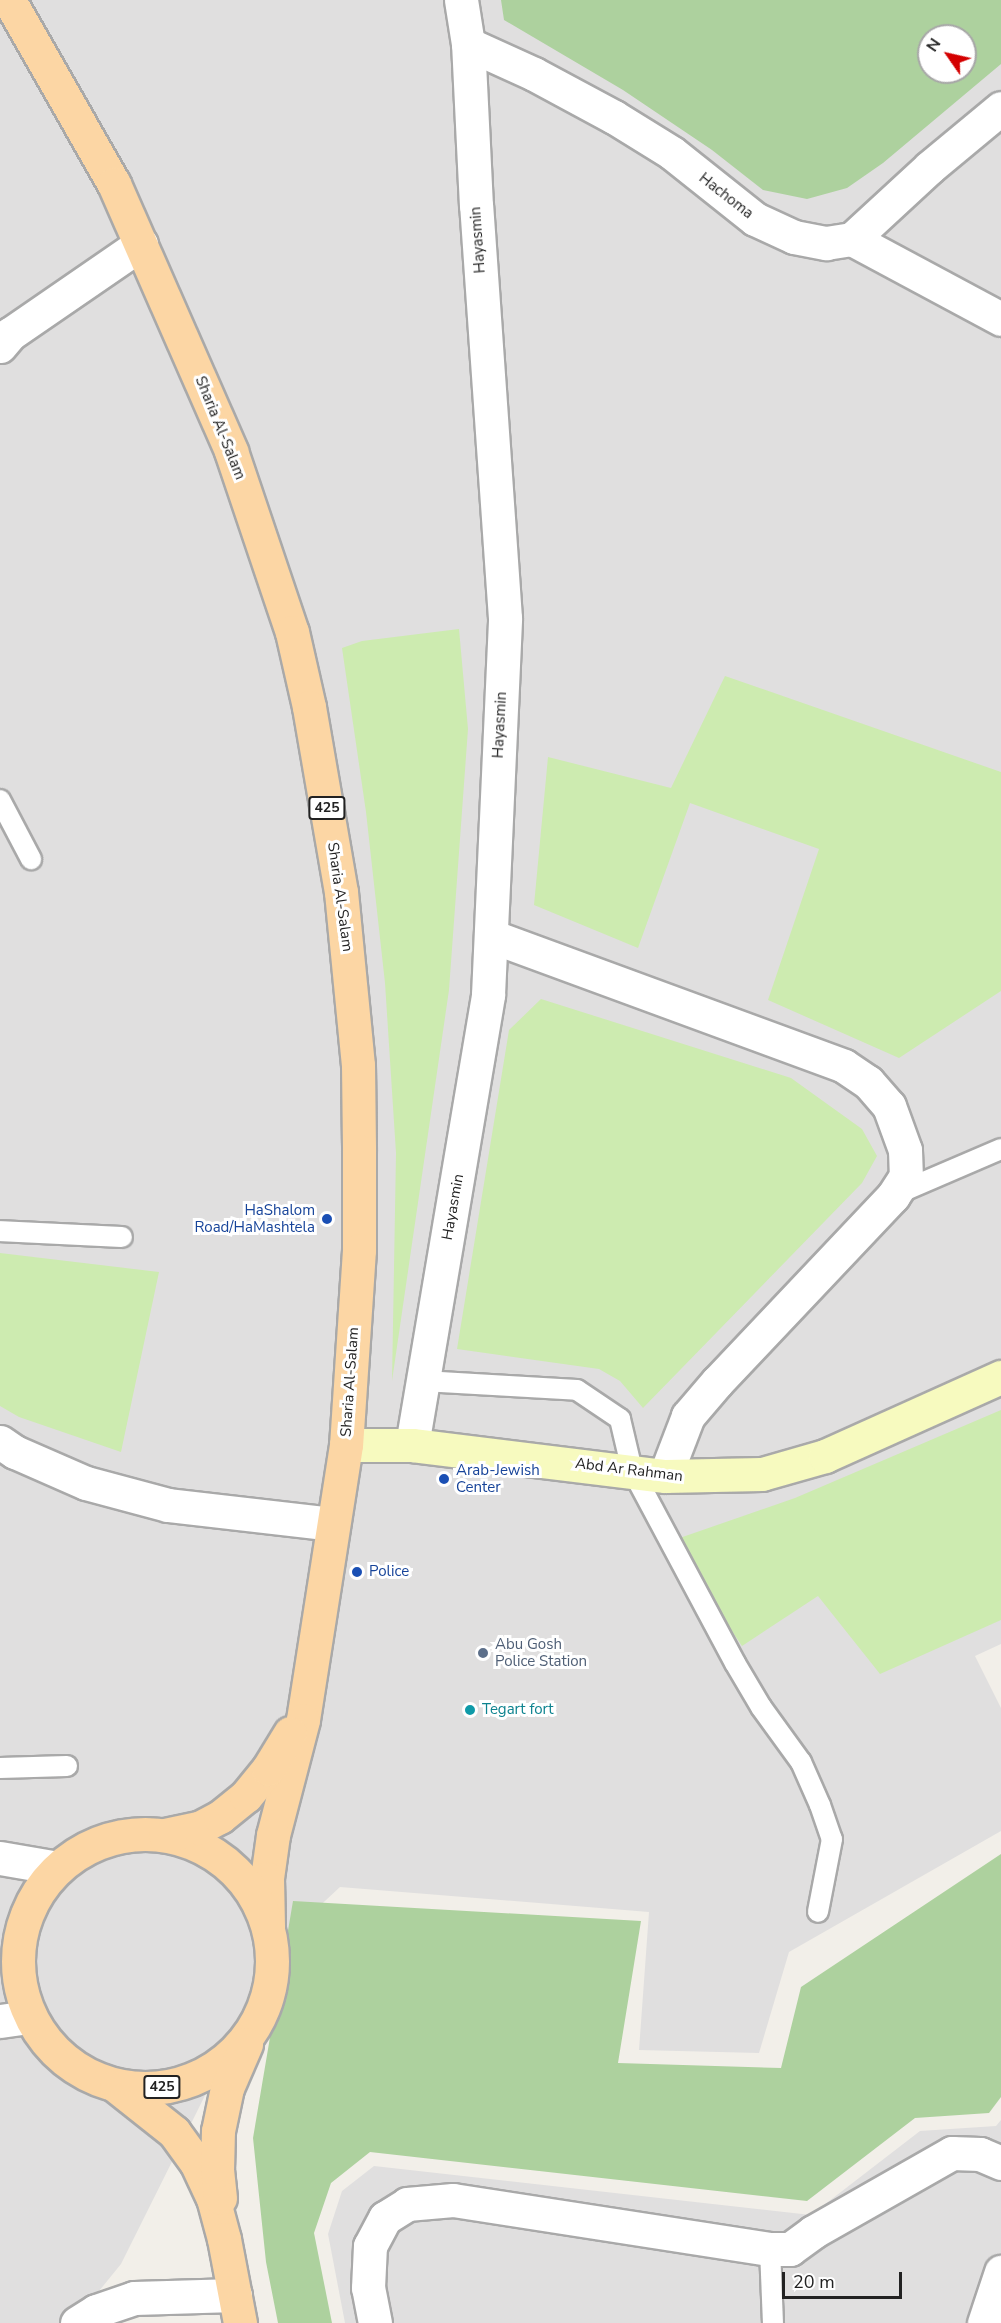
<!DOCTYPE html>
<html>
<head>
<meta charset="utf-8">
<style>
  body { margin:0 }
  #map { position:relative; width:1001px; height:2323px; overflow:hidden; background:#f2efe9; font-family:"Nunito Sans",sans-serif }
  div>[style] { position:absolute }
  [style*='--x'] { left:calc(var(--x)*1px); top:calc(var(--y)*1px); width:calc(var(--w)*1px); rotate:calc(var(--a)*1deg) }
  .residential>* { inset:0; background:#e0dfdf }
  .grass>* { inset:0; background:#cdebb0 }
  .forest>* { inset:0; background:#add19e }
  .roads { filter:drop-shadow(2px 0 #a9a9a9) drop-shadow(-2px 0 #a9a9a9) drop-shadow(0 2px #a9a9a9) drop-shadow(0 -2px #a9a9a9) }
  .lane>* { height:20px; margin:-10px; padding:0 10px; transform-origin:10px; border-radius:10px; background:#fff }
  .street>* { height:33px; margin:-16.5px; padding:0 16.5px; transform-origin:16.5px; border-radius:16.5px; background:#fff }
  .secondary>* { height:33px; margin:-16.5px; padding:0 16.5px; transform-origin:16.5px; border-radius:16.5px; background:#f7fabf }
  .primary>* { height:33px; margin:-16.5px; padding:0 16.5px; transform-origin:16.5px; border-radius:16.5px; background:#fcd6a4 }
  .primary>.ring { margin:-16.5px; padding:0; box-sizing:content-box; background:none; border:33px solid #fcd6a4; border-radius:50% }
  .dots>* { width:16px; height:16px; translate:-50% -50%; box-sizing:border-box; border:3px solid #fff; border-radius:50% }
  span { translate:-50% -50%; white-space:nowrap; text-align:center; line-height:1.15; -webkit-text-stroke:6px #fff; paint-order:stroke }
  .shield-label span { padding:2px 4px; background:#fff; border:2px solid; border-radius:4px; -webkit-text-stroke-width:0 }
  .shield-label { font-size:14px; color:#222; font-weight:700 }
  .street-label { font-size:15px; color:#222 }
  .transit-label { font-size:15px; color:#164399 }
  .right { translate:-100% -50%; text-align:right }
  .left { translate:0 -50%; text-align:left }
  .service-label { font-size:15px; color:#4e5e75 }
  .culture-label { font-size:15px; color:#0d838f }
  .north { position:absolute; left:917px; top:24px; width:60px; height:60px; box-sizing:border-box; background:#fff; border:2px solid #a7a7a7; border-radius:50%; rotate:304deg; font-size:16px; font-weight:700; line-height:24px; text-align:center; color:#222 }
  .north::after { content:''; display:block; margin:auto; width:21px; height:27px; background:#d40000; clip-path:polygon(50% 0,100% 100%,50% 72%,0 100%) }
  .scale { position:absolute; left:782px; top:2272px; width:120px; height:27px; box-sizing:border-box; border:3px solid #222; border-top:0; padding-left:8px; font-size:18px; line-height:21px; white-space:nowrap; color:#222; -webkit-text-stroke:4px #fff; paint-order:stroke }
</style>
</head>
<body>
<div id="map">
  <div class="residential">
    <div style="clip-path:polygon(evenodd,0 0,1001px 0,1001px 1644px,975px 1656px,1001px 1708px,1001px 1831px,789px 1952px,759px 2053px,639px 2050px,649px 1912px,340px 1887px,282px 1941px,121px 2264px,73px 2323px,0 2323px,0 0,929px 36px,965px 36px,965px 72px,929px 72px,929px 36px)"></div>
    <div style="clip-path:polygon(1001px 2120px,1001px 2323px,345px 2323px,328px 2234px,342px 2191px,374px 2166px,811px 2215px,920px 2131px,996px 2126px)"></div>
  </div>
  <div class="grass">
    <div style="clip-path:polygon(459px 629px,468px 729px,449px 990px,392px 1381px,396px 1153px,385px 983px,366px 812px,342px 648px,362px 641px)"></div>
    <div style="clip-path:polygon(725px 676px,1001px 772px,1001px 991px,899px 1058px,768px 1000px,819px 849px,690px 803px,638px 948px,534px 905px,548px 757px,671px 788px)"></div>
    <div style="clip-path:polygon(541px 999px,791px 1078px,862px 1129px,877px 1156px,862px 1183px,643px 1408px,620px 1381px,599px 1369px,457px 1349px,509px 1030px)"></div>
    <div style="clip-path:polygon(0 1253px,159px 1272px,121px 1452px,19px 1417px,0 1406px)"></div>
    <div style="clip-path:polygon(1001px 1410px,1001px 1620px,880px 1674px,818px 1596px,742px 1646px,671px 1541px,795px 1498px)"></div>
  </div>
  <div class="forest">
    <div style="clip-path:polygon(evenodd,501px 0,1001px 0,1001px 64px,883px 163px,847px 188px,807px 199px,763px 190px,712px 150px,623px 90px,504px 20px,501px 0,929px 36px,965px 36px,965px 72px,929px 72px,929px 36px)"></div>
    <div style="clip-path:polygon(1001px 1854px,1001px 2097px,989px 2113px,915px 2118px,807px 2201px,370px 2152px,331px 2183px,314px 2233px,332px 2323px,278px 2323px,266px 2262px,253px 2138px,293px 1901px,641px 1921px,618px 2063px,781px 2068px,801px 1987px)"></div>
  </div>
  <div class="roads">
    <div class="lane">
      <div style="--x:0;--y:800;--w:67;--a:62.3"></div>
      <div style="--x:896;--y:1194;--w:114;--a:-23.2"></div>
      <div style="--x:0;--y:1231;--w:122;--a:2.8"></div>
      <div style="--x:423;--y:1381;--w:154;--a:3.3"></div>
      <div style="--x:577;--y:1390;--w:52;--a:34"></div>
      <div style="--x:620;--y:1419;--w:52;--a:76.8"></div>
      <div style="--x:632;--y:1470;--w:219;--a:61.9"></div>
      <div style="--x:735;--y:1663;--w:51;--a:59.4"></div>
      <div style="--x:761;--y:1707;--w:68;--a:54"></div>
      <div style="--x:801;--y:1762;--w:47;--a:66.2"></div>
      <div style="--x:820;--y:1805;--w:36;--a:71"></div>
      <div style="--x:832;--y:1839;--w:74;--a:100.9"></div>
      <div style="--x:0;--y:1768;--w:67;--a:-1.7"></div>
      <div style="--x:770;--y:2249;--w:74;--a:87.7"></div>
    </div>
    <div class="street">
      <div style="--x:468;--y:44;--w:72;--a:24.4"></div>
      <div style="--x:534;--y:74;--w:91;--a:28.3"></div>
      <div style="--x:614;--y:117;--w:68;--a:31.8"></div>
      <div style="--x:672;--y:153;--w:106;--a:38.5"></div>
      <div style="--x:755;--y:219;--w:43;--a:24.8"></div>
      <div style="--x:794;--y:237;--w:33;--a:11"></div>
      <div style="--x:826;--y:243;--w:26;--a:-9"></div>
      <div style="--x:852;--y:239;--w:106;--a:-42.7"></div>
      <div style="--x:930;--y:167;--w:92;--a:-39.7"></div>
      <div style="--x:852;--y:239;--w:169;--a:28.2"></div>
      <div style="--x:0;--y:346;--w:16;--a:-50"></div>
      <div style="--x:10;--y:334;--w:159;--a:-34.5"></div>
      <div style="--x:491;--y:936;--w:376;--a:20.2"></div>
      <div style="--x:844;--y:1066;--w:29;--a:34"></div>
      <div style="--x:868;--y:1082;--w:32;--a:49"></div>
      <div style="--x:889;--y:1106;--w:47;--a:70"></div>
      <div style="--x:905;--y:1150;--w:26;--a:88"></div>
      <div style="--x:906;--y:1176;--w:24;--a:123"></div>
      <div style="--x:893;--y:1196;--w:256;--a:133.4"></div>
      <div style="--x:717;--y:1382;--w:45;--a:130.5"></div>
      <div style="--x:688;--y:1416;--w:64;--a:111"></div>
      <div style="--x:0;--y:1442;--w:18;--a:34"></div>
      <div style="--x:15;--y:1452;--w:77;--a:23.6"></div>
      <div style="--x:86;--y:1483;--w:85;--a:15"></div>
      <div style="--x:168;--y:1505;--w:166;--a:6.6"></div>
      <div style="--x:412;--y:1445;--w:456;--a:-80.4"></div>
      <div style="--x:488;--y:995;--w:377;--a:-87.4"></div>
      <div style="--x:505;--y:618;--w:413;--a:-94"></div>
      <div style="--x:476;--y:206;--w:162;--a:-92.8"></div>
      <div style="--x:468;--y:44;--w:45;--a:-99"></div>
      <div style="--x:0;--y:1858;--w:59;--a:9.8"></div>
      <div style="--x:0;--y:2021;--w:30;--a:-8"></div>
      <div style="--x:77;--y:2323;--w:22;--a:-32"></div>
      <div style="--x:96;--y:2311;--w:40;--a:-18.9"></div>
      <div style="--x:134;--y:2298;--w:101;--a:-1.7"></div>
      <div style="--x:375;--y:2323;--w:36;--a:-101"></div>
      <div style="--x:368;--y:2288;--w:42;--a:-87.3"></div>
      <div style="--x:370;--y:2246;--w:32;--a:-62"></div>
      <div style="--x:385;--y:2218;--w:26;--a:-32"></div>
      <div style="--x:407;--y:2204;--w:46;--a:-5"></div>
      <div style="--x:453;--y:2200;--w:321;--a:8.8"></div>
      <div style="--x:770;--y:2249;--w:20;--a:0"></div>
      <div style="--x:790;--y:2249;--w:29;--a:-36"></div>
      <div style="--x:813;--y:2232;--w:160;--a:-29.6"></div>
      <div style="--x:952;--y:2153;--w:28;--a:2"></div>
      <div style="--x:980;--y:2154;--w:23;--a:23"></div>
      <div style="--x:984;--y:2323;--w:54;--a:-71.6"></div>
    </div>
    <div class="secondary">
      <div style="--x:346;--y:1445;--w:66;--a:0"></div>
      <div style="--x:412;--y:1445;--w:255;--a:7"></div>
      <div style="--x:665;--y:1476;--w:97;--a:-1.2"></div>
      <div style="--x:762;--y:1474;--w:66;--a:-15.9"></div>
      <div style="--x:825;--y:1456;--w:193;--a:-24.2"></div>
    </div>
    <div class="primary">
      <div style="--x:9;--y:0;--w:212;--a:60.3"></div>
      <div style="--x:114;--y:184;--w:292;--a:66.3"></div>
      <div style="--x:231;--y:451;--w:191;--a:71.4"></div>
      <div style="--x:292;--y:632;--w:77;--a:77.2"></div>
      <div style="--x:309;--y:707;--w:188;--a:80.2"></div>
      <div style="--x:341;--y:892;--w:174;--a:84.4"></div>
      <div style="--x:358;--y:1065;--w:86;--a:89.3"></div>
      <div style="--x:359;--y:1151;--w:99;--a:90"></div>
      <div style="--x:359;--y:1250;--w:195;--a:93.8"></div>
      <div style="--x:346;--y:1445;--w:278;--a:98.9"></div>
      <div style="--x:303;--y:1720;--w:119;--a:104.6"></div>
      <div style="--x:273;--y:1835;--w:43;--a:97.9"></div>
      <div style="--x:267;--y:1878;--w:49;--a:88.8"></div>
      <div class="ring" style="left:18px;top:1834px;width:221px;height:221px"></div>
      <div style="--x:165;--y:1835;--w:35;--a:-12"></div>
      <div style="--x:199;--y:1828;--w:24;--a:-28"></div>
      <div style="--x:220;--y:1817;--w:33;--a:-39"></div>
      <div style="--x:246;--y:1796;--w:35;--a:-51"></div>
      <div style="--x:268;--y:1769;--w:42;--a:-58.6"></div>
      <div style="--x:116;--y:2086;--w:74;--a:38.4"></div>
      <div style="--x:174;--y:2132;--w:37;--a:54"></div>
      <div style="--x:196;--y:2162;--w:40;--a:65"></div>
      <div style="--x:213;--y:2198;--w:42;--a:75"></div>
      <div style="--x:224;--y:2239;--w:86;--a:79.2"></div>
      <div style="--x:220;--y:2198;--w:27;--a:-96"></div>
      <div style="--x:217;--y:2171;--w:40;--a:-88.6"></div>
      <div style="--x:218;--y:2131;--w:44;--a:-78.2"></div>
      <div style="--x:227;--y:2088;--w:48;--a:-66.6"></div>
    </div>
  </div>
  <div class="dots">
    <div style="left:327px;top:1219px;background:#1a4fb4"></div>
    <div style="left:444px;top:1479px;background:#1a4fb4"></div>
    <div style="left:357px;top:1572px;background:#1a4fb4"></div>
    <div style="left:483px;top:1653px;background:#5c6f8a"></div>
    <div style="left:470px;top:1710px;background:#0f9aa8"></div>
  </div>
  <div class="shield-label">
    <span style="left:327px;top:808px">425</span>
    <span style="left:162px;top:2087px">425</span>
  </div>
  <div class="street-label">
    <span style="left:726px;top:196px;rotate:38deg">Hachoma</span>
    <span style="left:478px;top:240px;rotate:-94deg">Hayasmin</span>
    <span style="left:220px;top:428px;rotate:68deg">Sharia Al-Salam</span>
    <span style="left:500px;top:725px;rotate:-87deg">Hayasmin</span>
    <span style="left:340px;top:897px;rotate:82deg">Sharia Al-Salam</span>
    <span style="left:453px;top:1207px;rotate:-80deg">Hayasmin</span>
    <span style="left:350px;top:1382px;rotate:-86deg">Sharia Al-Salam</span>
    <span style="left:629px;top:1470px;rotate:7deg">Abd Ar Rahman</span>
  </div>
  <div class="transit-label">
    <span class="right" style="left:315px;top:1219px">HaShalom<br>Road/HaMashtela</span>
    <span class="left" style="left:456px;top:1479px">Arab-Jewish<br>Center</span>
    <span class="left" style="left:369px;top:1572px">Police</span>
  </div>
  <div class="service-label">
    <span class="left" style="left:495px;top:1653px">Abu Gosh<br>Police Station</span>
  </div>
  <div class="culture-label">
    <span class="left" style="left:482px;top:1710px">Tegart fort</span>
  </div>
  <div class="north">N</div>
  <div class="scale">20 m</div>
</div>
</body>
</html>
